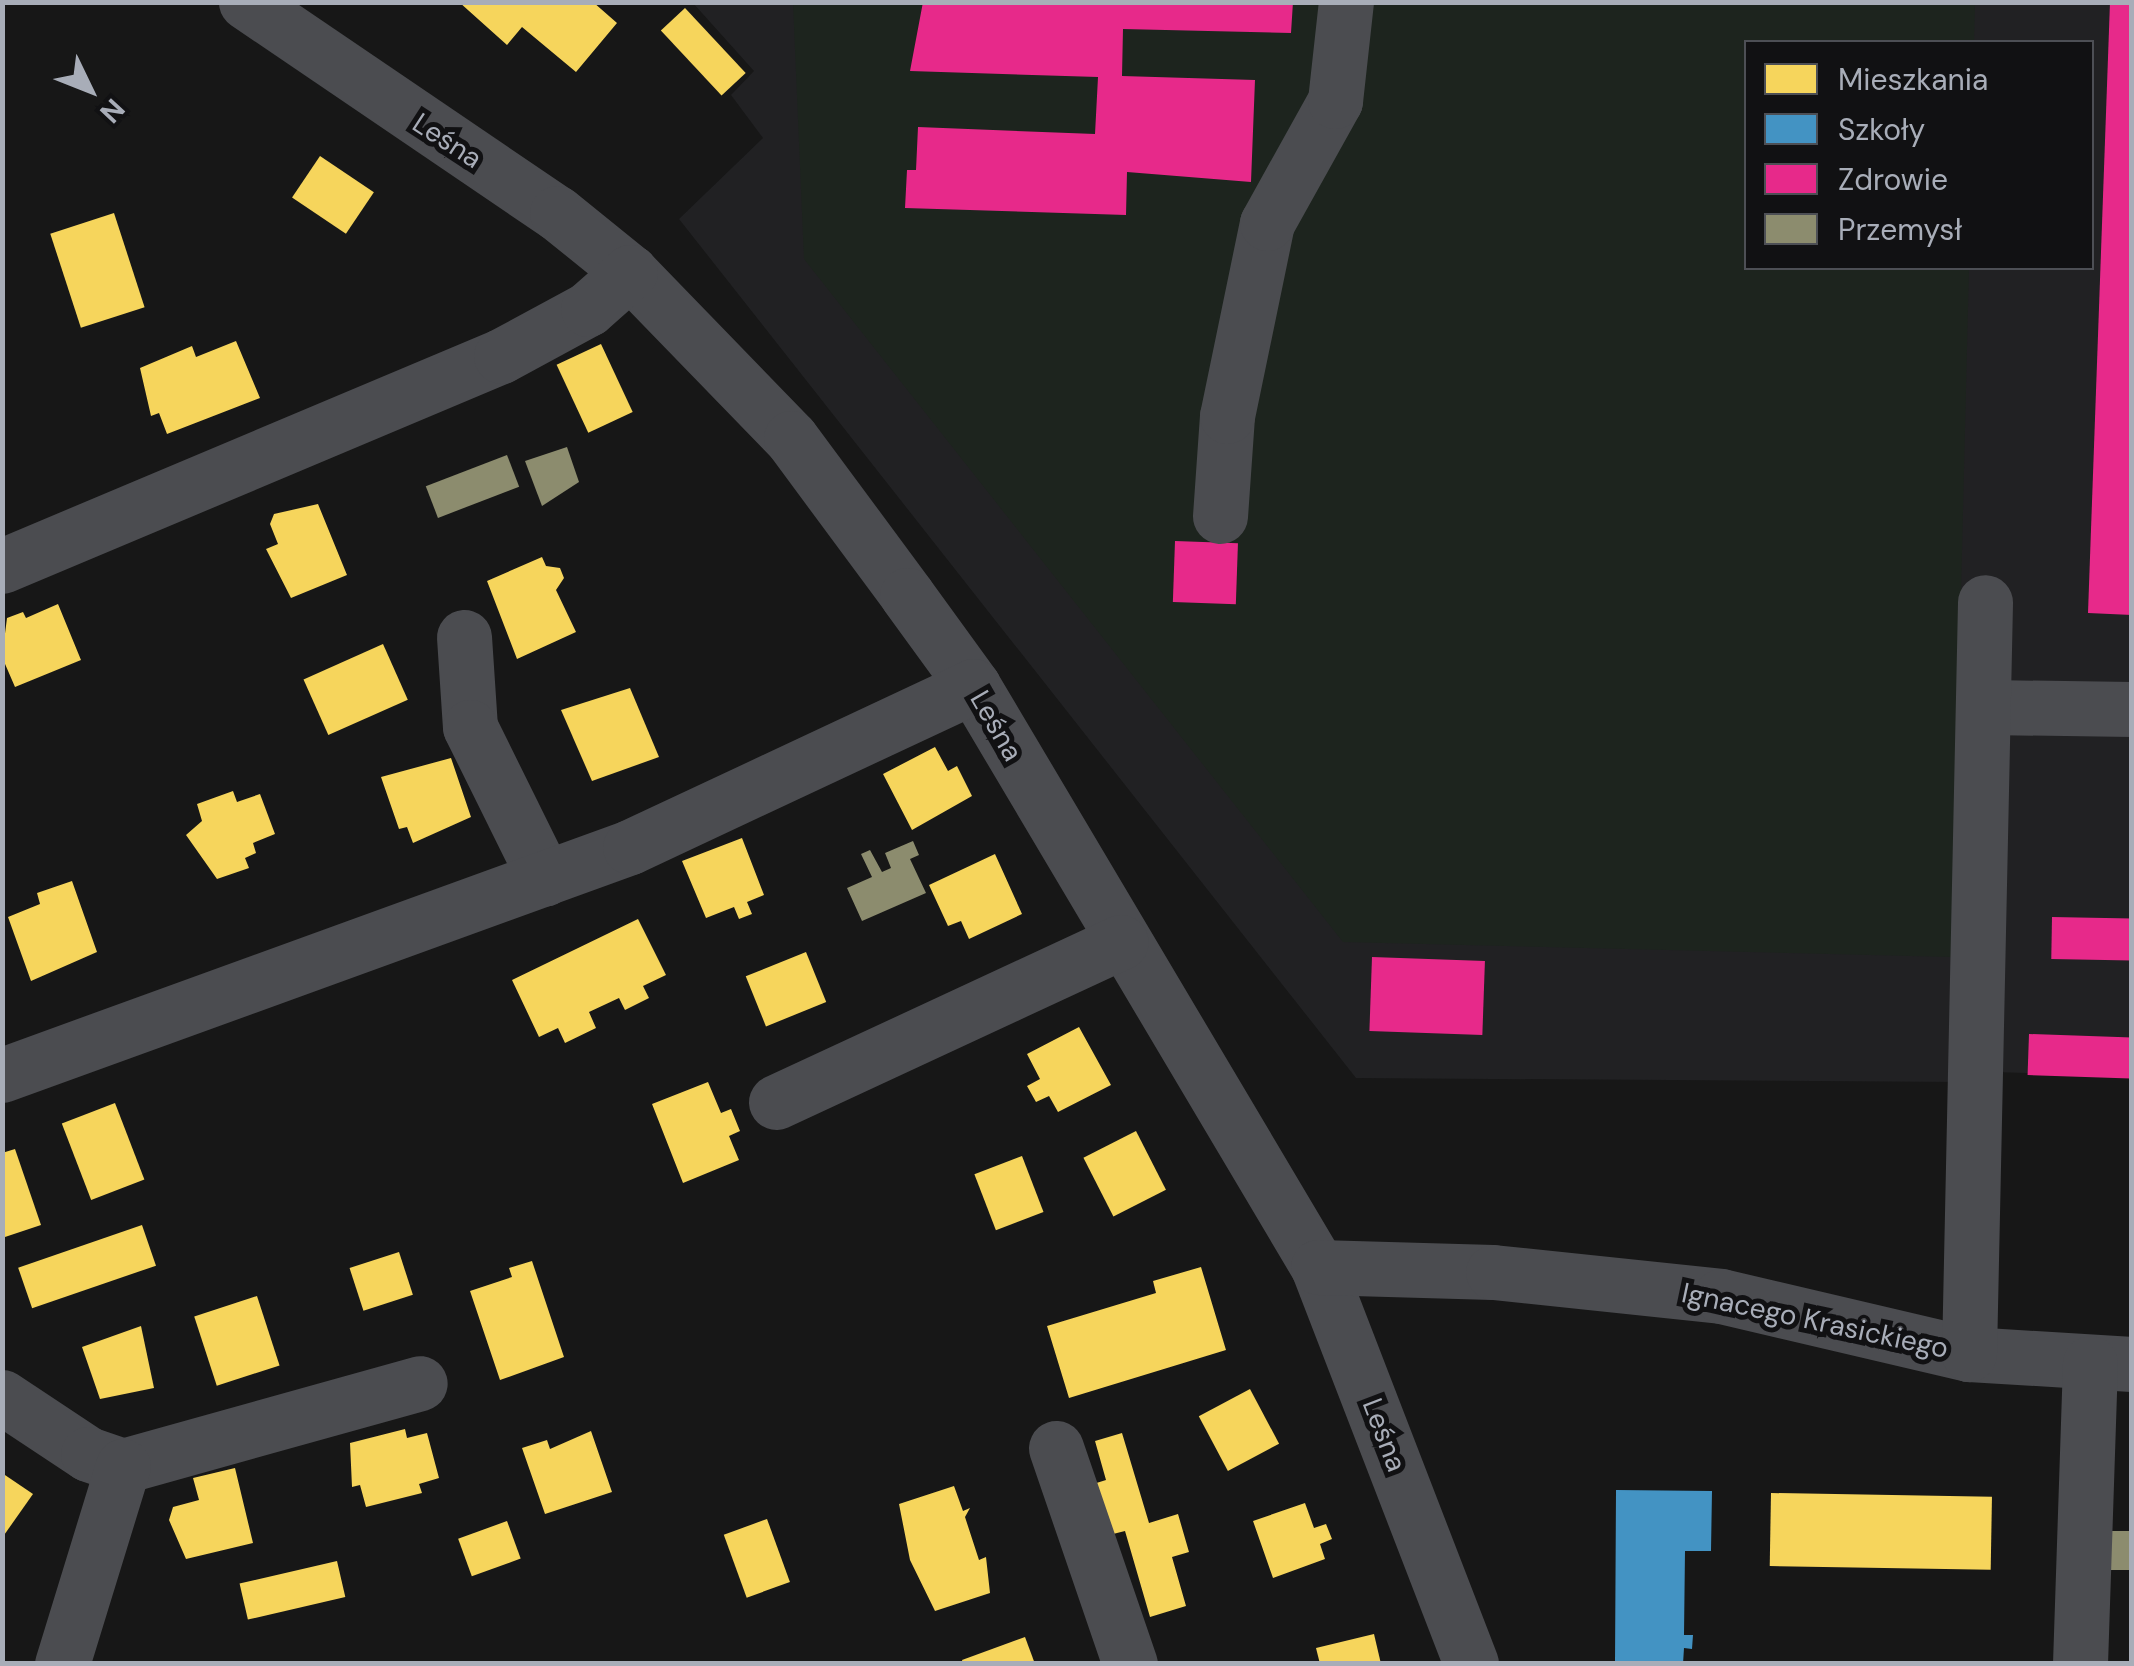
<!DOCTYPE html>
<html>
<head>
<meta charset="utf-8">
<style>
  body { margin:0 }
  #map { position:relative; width:2134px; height:1666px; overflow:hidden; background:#171717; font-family:"DM Sans",sans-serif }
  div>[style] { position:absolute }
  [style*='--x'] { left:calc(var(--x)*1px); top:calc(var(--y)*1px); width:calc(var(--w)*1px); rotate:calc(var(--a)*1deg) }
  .built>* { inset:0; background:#212123 }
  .green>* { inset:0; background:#1d241e }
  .homes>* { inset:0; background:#f6d55c; transform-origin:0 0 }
  .schools>* { inset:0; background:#4393c3 }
  .health>* { inset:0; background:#e7298a; transform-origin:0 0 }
  .industry>* { inset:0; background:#8c8c6e; transform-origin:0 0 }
  .minor>* { height:55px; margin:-27.5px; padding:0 27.5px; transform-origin:27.5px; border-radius:27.5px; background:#4b4c50 }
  span { translate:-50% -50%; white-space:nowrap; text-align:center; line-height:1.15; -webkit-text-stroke:10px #111113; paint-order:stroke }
  .street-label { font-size:28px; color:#a8adb8 }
  .frame { position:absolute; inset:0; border:5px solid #a8adb8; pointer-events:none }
  .legend { position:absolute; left:1744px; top:40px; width:350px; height:230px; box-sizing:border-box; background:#111113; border:2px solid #4d4f55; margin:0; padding:12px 18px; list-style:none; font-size:30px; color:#a8adb8 }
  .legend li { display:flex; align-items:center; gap:20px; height:50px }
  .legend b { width:50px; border:2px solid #4d4f55 }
  .north { position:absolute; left:40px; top:40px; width:100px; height:100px; -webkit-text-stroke:8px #111113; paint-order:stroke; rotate:133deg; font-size:28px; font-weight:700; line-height:40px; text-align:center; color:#a8adb8 }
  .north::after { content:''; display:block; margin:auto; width:35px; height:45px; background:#a8adb8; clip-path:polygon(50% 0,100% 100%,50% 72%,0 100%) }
</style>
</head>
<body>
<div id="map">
  <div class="built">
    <div style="clip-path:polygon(evenodd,693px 3px,2131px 3px,2131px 1076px,1961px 1071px,1958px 1082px,1356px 1078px,679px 219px,763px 138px,731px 95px,754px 71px,693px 3px,1746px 42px,2092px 42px,2092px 268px,1746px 268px,1746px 42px)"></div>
  </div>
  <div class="green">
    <div style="clip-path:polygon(793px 3px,1975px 3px,1974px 42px,1746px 42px,1746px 268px,1969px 268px,1952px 957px,1343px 942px,804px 259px)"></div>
  </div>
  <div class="homes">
    <div style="clip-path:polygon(459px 2px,593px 2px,617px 23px,576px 72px,522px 27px,507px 45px)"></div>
    <div style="left:685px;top:8px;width:89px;height:33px;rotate:47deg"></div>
    <div style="left:320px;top:156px;width:65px;height:50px;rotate:34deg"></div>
    <div style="left:114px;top:213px;width:99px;height:67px;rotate:72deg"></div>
    <div style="clip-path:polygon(236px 341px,260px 398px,167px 434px,159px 413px,151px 416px,140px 368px,192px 346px,196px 357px)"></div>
    <div style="left:601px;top:344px;width:75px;height:49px;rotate:65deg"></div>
    <div style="clip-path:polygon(318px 504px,347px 575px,291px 598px,266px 549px,278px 544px,270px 524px,274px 514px)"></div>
    <div style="clip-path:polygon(542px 557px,546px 566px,560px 568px,564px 578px,556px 590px,576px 632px,517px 659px,487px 581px)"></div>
    <div style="clip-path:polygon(58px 604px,81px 660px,15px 687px,2px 657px,7px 618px,23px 612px,26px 618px)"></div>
    <div style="left:383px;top:644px;width:61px;height:87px;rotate:66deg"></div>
    <div style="clip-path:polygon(630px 688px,659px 757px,592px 781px,561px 710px)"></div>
    <div style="clip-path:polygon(935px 747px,948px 771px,957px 766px,972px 796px,912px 830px,883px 774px)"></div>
    <div style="clip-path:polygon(451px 758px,471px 817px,413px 843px,407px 827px,399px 829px,381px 777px)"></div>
    <div style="clip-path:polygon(233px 791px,237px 802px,260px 794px,275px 834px,253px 843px,256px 853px,245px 858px,249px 868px,217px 879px,186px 835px,202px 821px,197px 804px)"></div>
    <div style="clip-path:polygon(742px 838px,764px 895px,747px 902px,752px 914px,739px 919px,734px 907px,706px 918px,682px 861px)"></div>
    <div style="clip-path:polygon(995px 854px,1022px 914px,969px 939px,961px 921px,948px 926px,929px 885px)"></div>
    <div style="clip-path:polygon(72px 881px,97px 952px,31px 981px,8px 917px,40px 904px,37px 893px)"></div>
    <div style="clip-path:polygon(638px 919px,666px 975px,643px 986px,649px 998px,625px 1010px,619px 998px,589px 1012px,596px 1028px,565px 1043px,558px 1028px,539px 1037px,512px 980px)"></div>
    <div style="left:806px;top:952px;width:54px;height:65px;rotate:68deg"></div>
    <div style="clip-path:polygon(1079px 1027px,1111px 1085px,1058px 1112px,1049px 1096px,1036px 1102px,1027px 1086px,1040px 1079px,1027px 1054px)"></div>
    <div style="clip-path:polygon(708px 1082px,721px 1113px,731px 1109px,740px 1131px,729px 1136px,739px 1160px,683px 1183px,652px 1104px)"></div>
    <div style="left:115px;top:1103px;width:82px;height:57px;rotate:69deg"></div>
    <div style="left:1136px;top:1131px;width:66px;height:59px;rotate:63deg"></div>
    <div style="clip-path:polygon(15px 1149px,41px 1225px,2px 1238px,2px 1153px)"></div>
    <div style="left:1022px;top:1156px;width:60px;height:51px;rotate:69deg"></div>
    <div style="left:142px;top:1225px;width:43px;height:131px;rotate:71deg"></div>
    <div style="left:399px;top:1252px;width:45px;height:52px;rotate:72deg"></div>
    <div style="clip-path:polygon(532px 1261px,564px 1357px,500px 1380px,470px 1291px,512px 1277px,509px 1268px)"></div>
    <div style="clip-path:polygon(1201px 1267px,1226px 1350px,1069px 1398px,1047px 1326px,1156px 1293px,1153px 1281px)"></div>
    <div style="left:257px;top:1296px;width:73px;height:66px;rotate:72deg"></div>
    <div style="clip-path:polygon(141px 1326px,154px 1388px,100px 1399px,82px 1347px)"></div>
    <div style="left:1250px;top:1389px;width:62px;height:58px;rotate:62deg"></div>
    <div style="clip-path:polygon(405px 1429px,407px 1438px,427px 1433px,439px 1478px,419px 1484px,422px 1493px,366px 1507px,360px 1485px,352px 1487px,350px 1443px)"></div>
    <div style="clip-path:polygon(591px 1431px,612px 1492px,545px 1514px,522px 1448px,547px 1440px,550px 1449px)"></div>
    <div style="clip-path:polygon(1122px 1433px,1149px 1523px,1178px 1514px,1189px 1552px,1172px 1557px,1186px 1606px,1150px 1617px,1125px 1531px,1105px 1536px,1090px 1485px,1106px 1480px,1095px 1441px)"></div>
    <div style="clip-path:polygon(235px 1468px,253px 1543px,186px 1559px,169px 1520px,173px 1507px,199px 1500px,193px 1478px)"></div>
    <div style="clip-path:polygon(2px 1473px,33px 1494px,2px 1538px)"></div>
    <div style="clip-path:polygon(954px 1486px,963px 1511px,970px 1508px,965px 1517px,979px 1560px,986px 1557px,990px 1593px,935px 1611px,910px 1560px,899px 1504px)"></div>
    <div style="left:1771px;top:1493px;width:221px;height:73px;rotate:1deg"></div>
    <div style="clip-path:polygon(1305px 1503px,1314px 1528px,1326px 1524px,1332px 1539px,1320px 1544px,1325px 1559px,1273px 1578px,1253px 1521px)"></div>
    <div style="left:767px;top:1519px;width:67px;height:46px;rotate:70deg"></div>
    <div style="left:507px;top:1521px;width:40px;height:52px;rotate:70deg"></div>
    <div style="left:337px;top:1561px;width:37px;height:100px;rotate:77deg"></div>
    <div style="clip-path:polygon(1374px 1634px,1381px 1664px,1320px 1664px,1316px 1648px)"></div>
    <div style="clip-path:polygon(1025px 1637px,1035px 1664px,963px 1664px,962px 1660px)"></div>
  </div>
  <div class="schools">
    <div style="clip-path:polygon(1616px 1490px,1712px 1491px,1711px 1551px,1685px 1551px,1684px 1635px,1693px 1635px,1692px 1649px,1684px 1648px,1683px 1664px,1615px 1664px)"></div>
  </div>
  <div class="health">
    <div style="clip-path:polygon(923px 2px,1293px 2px,1291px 33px,1123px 29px,1122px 76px,1255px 80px,1251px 182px,1127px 172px,1126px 215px,905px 208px,907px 170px,916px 170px,918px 127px,1095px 134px,1098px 77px,910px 71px)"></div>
    <div style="clip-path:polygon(2110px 2px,2132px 2px,2132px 615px,2088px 613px)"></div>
    <div style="left:1175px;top:541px;width:63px;height:61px;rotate:2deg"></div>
    <div style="left:2052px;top:917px;width:80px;height:42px;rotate:1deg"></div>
    <div style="left:1372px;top:957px;width:113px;height:74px;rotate:2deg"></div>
    <div style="left:2029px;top:1034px;width:103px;height:41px;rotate:2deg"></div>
  </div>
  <div class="industry">
    <div style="clip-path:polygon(567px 447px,579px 482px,542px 506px,525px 461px)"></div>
    <div style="left:507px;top:455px;width:34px;height:87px;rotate:69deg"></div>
    <div style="clip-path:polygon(913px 841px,919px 855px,910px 859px,926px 893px,862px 921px,847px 888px,872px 877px,861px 854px,870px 850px,882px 872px,891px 868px,885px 853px)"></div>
    <div style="left:2106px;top:1531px;width:26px;height:39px"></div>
  </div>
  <div class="minor">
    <div style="--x:246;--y:2;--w:376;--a:34.2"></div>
    <div style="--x:557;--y:213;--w:94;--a:38.9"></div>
    <div style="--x:630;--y:272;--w:231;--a:45.9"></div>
    <div style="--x:791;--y:438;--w:195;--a:53.5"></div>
    <div style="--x:907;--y:595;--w:112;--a:54"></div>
    <div style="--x:973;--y:686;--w:676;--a:59.3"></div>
    <div style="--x:1318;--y:1267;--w:425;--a:68.9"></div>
    <div style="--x:1220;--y:516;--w:100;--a:-86"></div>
    <div style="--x:1227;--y:416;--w:197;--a:-78.3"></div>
    <div style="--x:1267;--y:223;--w:140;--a:-60.9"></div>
    <div style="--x:1335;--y:101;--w:100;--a:-83.7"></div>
    <div style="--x:2;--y:566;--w:541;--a:-22.82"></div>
    <div style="--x:501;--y:356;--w:99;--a:-28.4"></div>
    <div style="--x:588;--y:309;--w:56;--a:-41.4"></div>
    <div style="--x:464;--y:637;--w:90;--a:86.2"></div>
    <div style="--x:470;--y:727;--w:169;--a:63.7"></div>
    <div style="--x:1988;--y:707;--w:144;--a:0.8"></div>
    <div style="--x:2;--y:1075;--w:668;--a:-19.95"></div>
    <div style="--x:630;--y:847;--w:379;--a:-25.1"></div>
    <div style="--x:776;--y:1102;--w:380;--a:-24.9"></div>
    <div style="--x:1318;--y:1267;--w:175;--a:1.6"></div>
    <div style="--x:1493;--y:1272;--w:229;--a:6"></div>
    <div style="--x:1721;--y:1296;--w:255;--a:13.2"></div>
    <div style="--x:1969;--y:1354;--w:163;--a:3.5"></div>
    <div style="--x:1969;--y:1354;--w:752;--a:-88.78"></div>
    <div style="--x:2;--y:1397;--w:103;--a:33.5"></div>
    <div style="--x:88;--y:1454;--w:37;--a:19"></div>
    <div style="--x:123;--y:1466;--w:308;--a:-15.6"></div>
    <div style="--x:1056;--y:1448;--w:228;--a:71.1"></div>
    <div style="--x:62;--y:1664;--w:207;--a:-72.9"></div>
    <div style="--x:2080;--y:1664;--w:301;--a:-88.1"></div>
  </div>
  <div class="street-label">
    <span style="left:447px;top:141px;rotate:33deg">Leśna</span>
    <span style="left:996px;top:726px;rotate:60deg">Leśna</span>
    <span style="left:1815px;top:1321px;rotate:12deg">Ignacego Krasickiego</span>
    <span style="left:1384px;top:1435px;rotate:69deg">Leśna</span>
  </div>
  <div class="frame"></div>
  <ul class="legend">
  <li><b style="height:28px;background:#f6d55c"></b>Mieszkania</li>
  <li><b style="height:28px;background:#4393c3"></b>Szkoły</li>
  <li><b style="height:28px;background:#e7298a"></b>Zdrowie</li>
  <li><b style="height:28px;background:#8c8c6e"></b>Przemysł</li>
  </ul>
  <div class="north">N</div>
</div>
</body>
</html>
